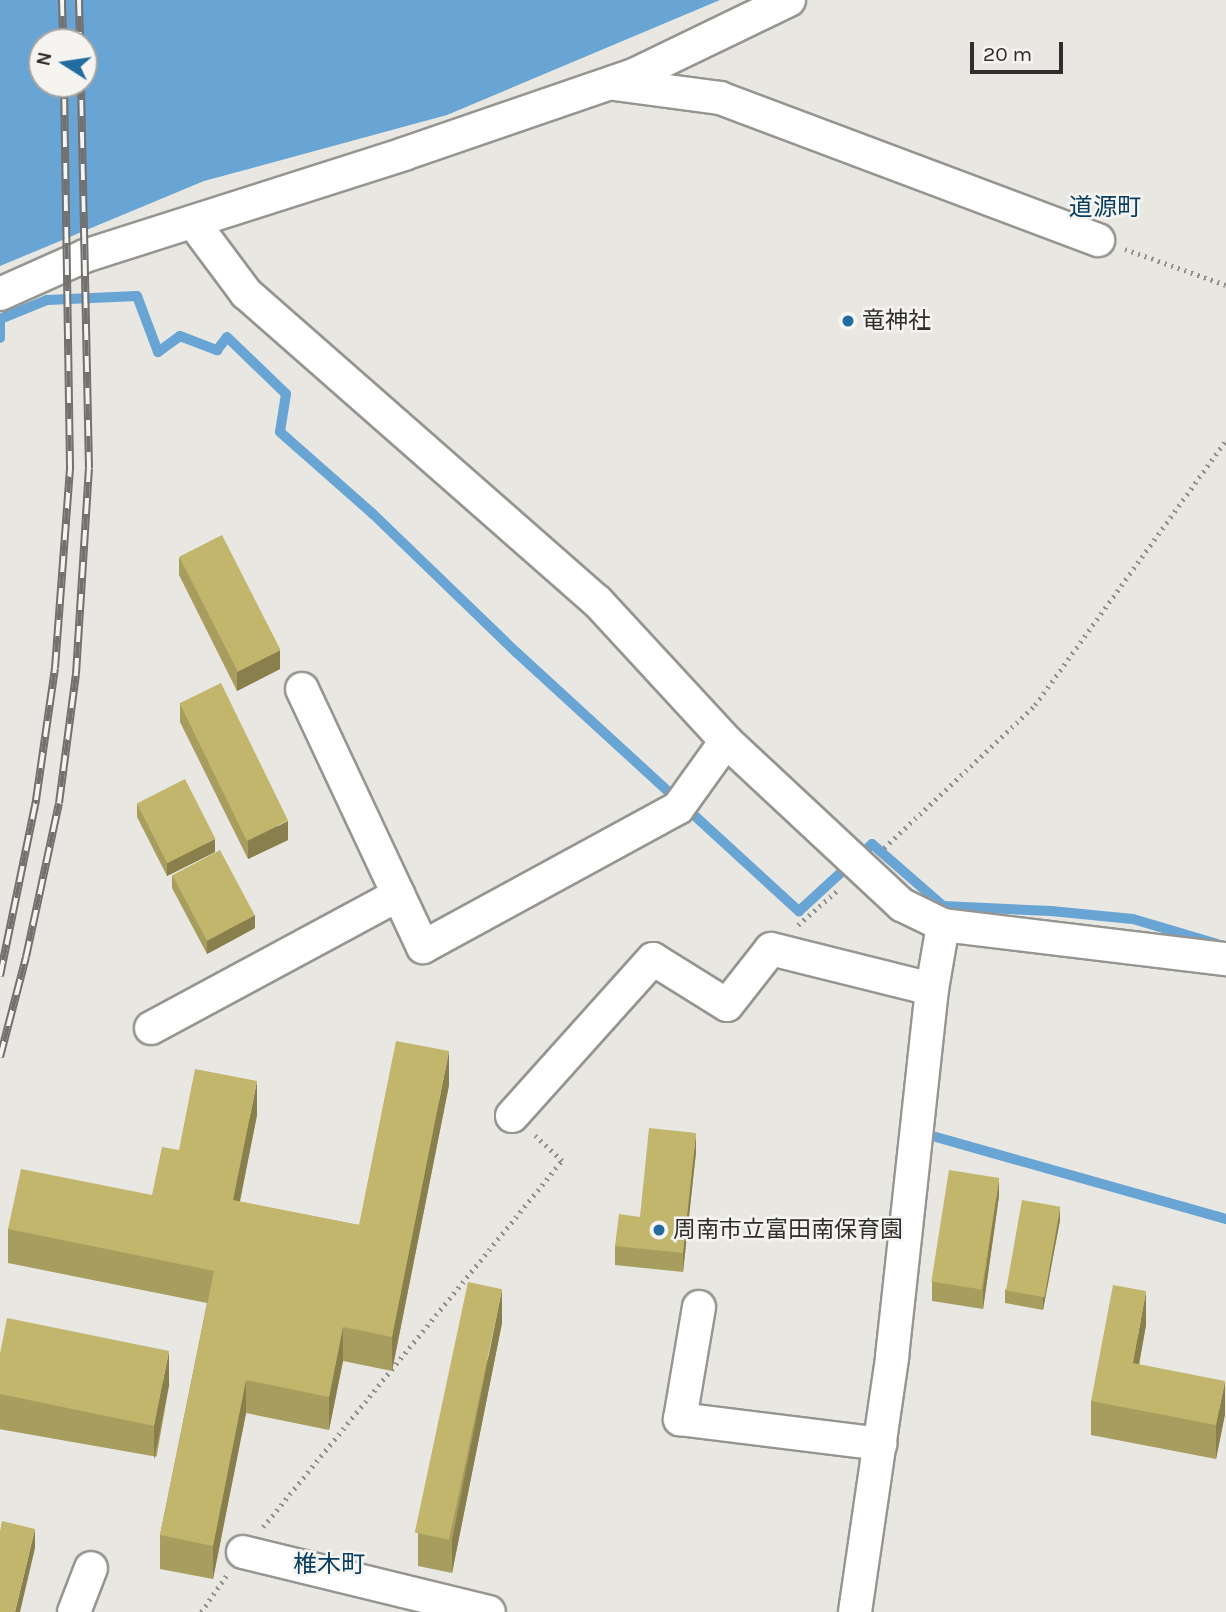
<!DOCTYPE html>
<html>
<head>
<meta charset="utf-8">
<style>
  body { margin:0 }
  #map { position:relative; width:1226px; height:1612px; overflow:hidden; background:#e8e7e2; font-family:Karla,"Noto Sans JP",sans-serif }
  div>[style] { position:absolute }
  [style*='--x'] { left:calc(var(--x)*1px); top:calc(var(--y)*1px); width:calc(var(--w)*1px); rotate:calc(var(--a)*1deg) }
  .water>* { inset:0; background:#68a4d4 }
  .stream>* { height:10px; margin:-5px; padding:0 5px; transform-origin:5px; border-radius:5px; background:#68a4d4 }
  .path>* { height:4.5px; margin-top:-2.25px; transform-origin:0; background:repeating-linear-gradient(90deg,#92918e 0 2px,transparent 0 7px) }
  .roads { filter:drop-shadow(2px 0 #969591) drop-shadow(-2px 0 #969591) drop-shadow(0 2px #969591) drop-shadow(0 -2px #969591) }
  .street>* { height:32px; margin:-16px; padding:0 16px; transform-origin:16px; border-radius:16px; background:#fff }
  .rail>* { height:8px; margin-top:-4px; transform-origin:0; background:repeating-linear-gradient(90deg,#f5f4f0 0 16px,#72716f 0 32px); box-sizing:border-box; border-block:2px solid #72716f }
  .wall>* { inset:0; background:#a79d5e; transform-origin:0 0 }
  .shaded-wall>* { inset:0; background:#887f4c }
  .building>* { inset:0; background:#c2b66d; transform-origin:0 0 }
  .dots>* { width:19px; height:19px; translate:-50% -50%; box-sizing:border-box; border:4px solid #f5f4f0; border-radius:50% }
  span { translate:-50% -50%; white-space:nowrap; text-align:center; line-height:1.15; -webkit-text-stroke:5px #f5f4f0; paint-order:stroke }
  .poi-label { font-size:23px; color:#2f2e2d }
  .left { translate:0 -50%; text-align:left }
  .neighbourhood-label { font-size:24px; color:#093e61 }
  .north { position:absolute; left:28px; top:28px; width:70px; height:70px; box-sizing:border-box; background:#f5f4f0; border:2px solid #a6a5a2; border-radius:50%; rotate:282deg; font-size:19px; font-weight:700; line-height:28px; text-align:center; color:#2f2e2d }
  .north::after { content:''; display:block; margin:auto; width:24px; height:32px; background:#226c9f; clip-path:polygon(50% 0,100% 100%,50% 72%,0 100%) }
  .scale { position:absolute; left:970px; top:42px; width:93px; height:32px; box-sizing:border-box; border:4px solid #2f2e2d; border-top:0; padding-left:9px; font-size:21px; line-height:24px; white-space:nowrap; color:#2f2e2d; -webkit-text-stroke:5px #f5f4f0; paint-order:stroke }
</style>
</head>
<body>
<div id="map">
  <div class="water">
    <div style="clip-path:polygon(evenodd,0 0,720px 0,447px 115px,204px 181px,0 266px,0 0,42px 42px,84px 42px,84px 84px,42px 84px,42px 42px)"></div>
  </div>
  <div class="stream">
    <div style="--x:0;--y:338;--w:19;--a:-90"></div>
    <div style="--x:0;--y:319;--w:51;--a:-22"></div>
    <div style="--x:47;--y:300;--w:90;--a:-2.5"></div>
    <div style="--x:137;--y:296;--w:60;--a:69.4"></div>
    <div style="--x:158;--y:352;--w:27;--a:-36"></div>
    <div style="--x:180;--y:336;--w:40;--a:21"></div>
    <div style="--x:217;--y:350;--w:16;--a:-52"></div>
    <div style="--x:227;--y:337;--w:82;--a:44"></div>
    <div style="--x:286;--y:394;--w:38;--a:99"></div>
    <div style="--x:280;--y:432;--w:124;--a:41.4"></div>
    <div style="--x:373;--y:514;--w:199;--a:44"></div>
    <div style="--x:516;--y:652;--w:384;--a:42.5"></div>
    <div style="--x:799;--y:911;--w:99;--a:-42.5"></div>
    <div style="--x:872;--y:844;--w:94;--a:41.1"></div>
    <div style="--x:943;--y:906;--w:108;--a:2.7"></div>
    <div style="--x:1051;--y:911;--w:82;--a:5.6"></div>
    <div style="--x:1133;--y:919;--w:88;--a:16.6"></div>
    <div style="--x:936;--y:1137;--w:301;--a:15.8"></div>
  </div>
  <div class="path">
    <div style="--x:1125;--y:249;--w:107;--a:19.6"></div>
    <div style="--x:884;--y:848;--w:208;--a:-43.4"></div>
    <div style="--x:1035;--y:705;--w:327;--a:-54.2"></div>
    <div style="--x:798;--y:925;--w:55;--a:-41.3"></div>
    <div style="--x:263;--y:1527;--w:473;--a:-50.8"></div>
    <div style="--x:562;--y:1161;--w:37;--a:-137"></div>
    <div style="--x:201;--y:1612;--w:44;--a:-55.2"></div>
  </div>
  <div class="roads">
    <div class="street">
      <div style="--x:615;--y:84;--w:106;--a:7.6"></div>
      <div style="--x:720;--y:98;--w:404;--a:20.6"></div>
      <div style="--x:193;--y:222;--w:89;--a:53.3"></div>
      <div style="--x:246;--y:293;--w:467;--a:41.3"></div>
      <div style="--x:597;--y:601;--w:190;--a:47.3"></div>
      <div style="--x:726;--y:741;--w:241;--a:43"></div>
      <div style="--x:902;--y:905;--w:46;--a:26"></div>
      <div style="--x:943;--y:925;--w:285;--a:6.9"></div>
      <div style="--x:0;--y:294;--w:93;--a:-24.1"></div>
      <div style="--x:85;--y:256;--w:335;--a:-17.7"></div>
      <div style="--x:404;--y:154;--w:245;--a:-19"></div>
      <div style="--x:636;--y:74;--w:170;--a:-25.8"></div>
      <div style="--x:302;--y:689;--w:285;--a:64.9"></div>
      <div style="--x:423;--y:947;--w:290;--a:-28.6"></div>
      <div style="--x:678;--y:808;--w:82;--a:-54.4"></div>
      <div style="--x:151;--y:1028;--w:281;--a:-28.3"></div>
      <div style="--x:512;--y:1116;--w:211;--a:-48.1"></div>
      <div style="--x:653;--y:959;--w:87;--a:31.9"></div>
      <div style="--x:727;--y:1005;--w:71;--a:-51.8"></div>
      <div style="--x:771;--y:949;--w:166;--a:14"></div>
      <div style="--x:699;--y:1307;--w:114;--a:99.6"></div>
      <div style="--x:680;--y:1419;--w:202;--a:7.1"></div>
      <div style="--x:243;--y:1552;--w:253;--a:13.7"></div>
      <div style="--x:74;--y:1612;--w:47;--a:-68.9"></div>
      <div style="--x:855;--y:1612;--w:258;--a:-81.7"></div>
      <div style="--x:892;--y:1357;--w:370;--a:-83.8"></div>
      <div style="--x:932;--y:989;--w:65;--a:-80.2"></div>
    </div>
  </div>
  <div class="rail">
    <div style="--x:62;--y:0;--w:42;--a:88.6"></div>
    <div style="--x:79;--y:0;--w:42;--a:88.6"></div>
    <div style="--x:0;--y:976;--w:180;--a:-78.4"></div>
    <div style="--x:36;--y:800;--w:133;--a:-81.8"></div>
    <div style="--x:55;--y:668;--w:202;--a:-85.7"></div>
    <div style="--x:70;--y:467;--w:383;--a:-90.9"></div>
    <div style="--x:0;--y:1057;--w:103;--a:-75.4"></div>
    <div style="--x:26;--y:957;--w:157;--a:-77.9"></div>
    <div style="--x:59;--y:803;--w:130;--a:-82.5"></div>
    <div style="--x:76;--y:674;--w:206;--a:-86.4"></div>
    <div style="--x:89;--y:468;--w:384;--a:-91.2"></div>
  </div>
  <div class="wall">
    <div style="clip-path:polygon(179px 557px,280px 669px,237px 691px,179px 575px)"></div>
    <div style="clip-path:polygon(180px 703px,288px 840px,248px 859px,180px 722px)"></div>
    <div style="clip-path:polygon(137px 804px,215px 852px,167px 876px,137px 817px)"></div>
    <div style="clip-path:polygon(172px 875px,255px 928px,207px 954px,172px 888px)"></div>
    <div style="clip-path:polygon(449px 1085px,392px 1371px,343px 1361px,329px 1430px,246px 1413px,213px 1579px,160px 1569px,160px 1535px,207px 1303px,8px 1263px,8px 1229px,152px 1195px,179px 1150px,257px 1115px,240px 1202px,359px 1225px)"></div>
    <div style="clip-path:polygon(696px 1152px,683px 1272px,615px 1265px,615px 1246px)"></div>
    <div style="clip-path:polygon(999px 1196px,983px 1309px,932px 1301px,932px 1282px)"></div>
    <div style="clip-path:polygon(1060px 1220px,1043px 1310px,1005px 1303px,1005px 1290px)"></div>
    <div style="clip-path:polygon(502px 1323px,452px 1573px,418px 1566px,418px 1533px)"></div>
    <div style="clip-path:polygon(1146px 1325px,1139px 1365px,1225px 1414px,1216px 1459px,1091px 1435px,1091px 1401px)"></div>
    <div style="left:0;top:1354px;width:172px;height:74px;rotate:10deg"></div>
  </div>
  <div class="shaded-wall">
    <div style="clip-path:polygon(280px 650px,280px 669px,237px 691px,237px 672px)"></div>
    <div style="clip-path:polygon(288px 821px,288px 840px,248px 859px,248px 841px)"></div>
    <div style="clip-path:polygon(215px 839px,215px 852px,167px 876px,167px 863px)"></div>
    <div style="clip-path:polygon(255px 915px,255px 928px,207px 954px,207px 941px)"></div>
    <div style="clip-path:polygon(449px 1051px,449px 1085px,392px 1371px,392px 1337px)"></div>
    <div style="clip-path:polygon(257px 1081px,257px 1115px,233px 1234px,233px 1200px)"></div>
    <div style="clip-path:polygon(696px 1133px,696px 1152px,683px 1272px,683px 1253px)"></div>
    <div style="clip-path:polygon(999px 1178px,999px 1196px,983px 1309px,983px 1290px)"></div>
    <div style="clip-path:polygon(1060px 1207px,1060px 1220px,1043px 1310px,1043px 1297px)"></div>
    <div style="clip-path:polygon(502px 1289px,502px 1323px,452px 1573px,452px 1540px)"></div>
    <div style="clip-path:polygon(1146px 1291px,1146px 1325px,1133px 1397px,1133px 1363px)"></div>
    <div style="clip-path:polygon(343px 1327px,343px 1361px,329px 1430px,329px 1397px)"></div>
    <div style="clip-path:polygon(169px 1351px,169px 1385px,154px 1460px,154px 1426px)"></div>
    <div style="clip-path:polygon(246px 1380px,246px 1413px,213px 1579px,213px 1546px)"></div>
    <div style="clip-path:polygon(1225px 1381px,1225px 1414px,1216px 1459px,1216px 1425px)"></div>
    <div style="clip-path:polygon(35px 1529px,35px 1548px,20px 1612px,15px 1612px)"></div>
  </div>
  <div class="building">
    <div style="left:222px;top:535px;width:129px;height:48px;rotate:63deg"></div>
    <div style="left:221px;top:683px;width:153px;height:46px;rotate:64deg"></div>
    <div style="left:185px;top:779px;width:67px;height:54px;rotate:63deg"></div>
    <div style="left:220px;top:850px;width:74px;height:54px;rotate:62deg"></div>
    <div style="clip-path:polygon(396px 1041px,449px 1051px,392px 1337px,343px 1327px,329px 1397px,246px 1380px,213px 1546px,160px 1535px,214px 1271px,8px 1229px,21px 1169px,152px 1195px,162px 1147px,179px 1150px,195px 1069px,257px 1081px,233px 1200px,359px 1225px)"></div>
    <div style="clip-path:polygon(649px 1128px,696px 1133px,683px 1253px,615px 1246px,619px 1214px,640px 1217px)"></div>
    <div style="left:949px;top:1170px;width:51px;height:113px;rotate:9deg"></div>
    <div style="left:1022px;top:1200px;width:39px;height:92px;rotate:10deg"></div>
    <div style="left:468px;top:1282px;width:35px;height:256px;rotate:12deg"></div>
    <div style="clip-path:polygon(1113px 1285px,1146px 1291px,1133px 1363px,1225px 1381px,1216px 1425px,1091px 1401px)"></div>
    <div style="clip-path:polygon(7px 1318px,169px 1351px,154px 1426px,0 1394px,0 1354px)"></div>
    <div style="clip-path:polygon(2px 1521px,35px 1529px,15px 1612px,0 1612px,0 1531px)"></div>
  </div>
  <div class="dots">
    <div style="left:848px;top:321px;background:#226c9f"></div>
    <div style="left:659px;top:1230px;background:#226c9f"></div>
  </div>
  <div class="poi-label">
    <span class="left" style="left:862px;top:321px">竜神社</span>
    <span class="left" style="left:673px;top:1230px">周南市立富田南保育園</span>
  </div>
  <div class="neighbourhood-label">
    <span style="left:1105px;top:208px">道源町</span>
    <span style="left:329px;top:1565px">椎木町</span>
  </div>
  <div class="north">N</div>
  <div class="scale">20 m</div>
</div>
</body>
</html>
